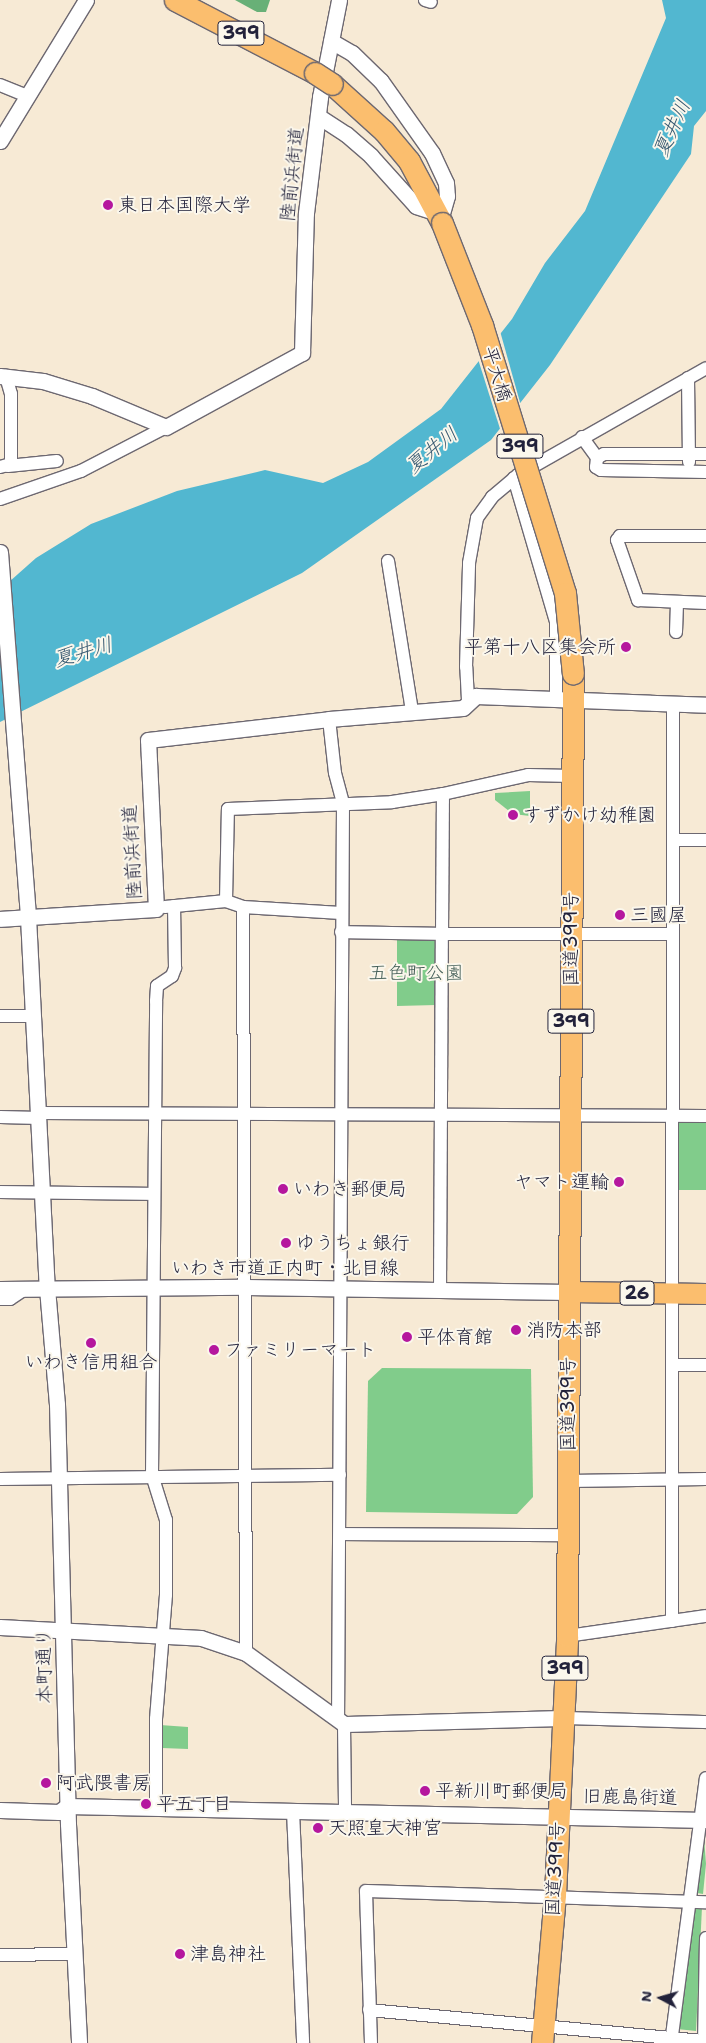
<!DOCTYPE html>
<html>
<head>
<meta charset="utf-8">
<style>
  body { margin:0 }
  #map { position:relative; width:706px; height:2043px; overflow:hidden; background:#f7ead5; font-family:"Shantell Sans","Klee One",sans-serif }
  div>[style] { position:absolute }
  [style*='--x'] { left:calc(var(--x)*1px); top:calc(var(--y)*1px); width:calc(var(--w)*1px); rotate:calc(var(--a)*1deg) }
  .green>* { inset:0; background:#81cc8b; transform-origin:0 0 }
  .forest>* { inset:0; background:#68b077 }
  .water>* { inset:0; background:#52b7d0 }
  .pier>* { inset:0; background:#f7ead5 }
  .roads { filter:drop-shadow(1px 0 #6d6871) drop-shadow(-1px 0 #6d6871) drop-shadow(0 1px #6d6871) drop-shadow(0 -1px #6d6871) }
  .minor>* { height:12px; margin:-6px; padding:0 6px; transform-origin:6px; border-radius:6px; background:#fff }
  .tertiary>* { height:15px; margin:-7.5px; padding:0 7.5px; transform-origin:7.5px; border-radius:7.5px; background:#fff }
  .primary>* { height:20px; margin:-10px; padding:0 10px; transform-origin:10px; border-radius:10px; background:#fbbe6e }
  .trunk>* { height:21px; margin:-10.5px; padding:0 10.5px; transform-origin:10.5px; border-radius:10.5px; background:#fbbe6e }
  .bridges { filter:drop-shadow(1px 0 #6d6871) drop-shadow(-1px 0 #6d6871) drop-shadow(0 1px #6d6871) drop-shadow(0 -1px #6d6871) }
  .trunk-bridge>* { height:21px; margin:-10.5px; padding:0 10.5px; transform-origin:10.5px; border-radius:10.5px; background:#fbbe6e }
  .dots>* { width:14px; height:14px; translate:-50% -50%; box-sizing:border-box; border:2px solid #fbf7ec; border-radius:50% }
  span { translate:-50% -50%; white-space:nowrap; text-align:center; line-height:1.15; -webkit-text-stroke:4px #fbf7ec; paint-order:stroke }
  .shield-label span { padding:1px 4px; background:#fbf7ec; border:1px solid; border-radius:4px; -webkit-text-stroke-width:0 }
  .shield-label { font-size:18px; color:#22223b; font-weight:700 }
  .street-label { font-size:19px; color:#22223b }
  .poi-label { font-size:19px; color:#22223b }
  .left { translate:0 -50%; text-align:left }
  .right { translate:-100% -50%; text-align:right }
  .park-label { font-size:19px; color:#435e57 }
  .water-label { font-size:20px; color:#33566f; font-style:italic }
  .north { position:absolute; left:636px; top:1973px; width:50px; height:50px; -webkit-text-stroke:4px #fbf7ec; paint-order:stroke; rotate:276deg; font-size:14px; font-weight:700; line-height:20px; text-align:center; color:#22223b }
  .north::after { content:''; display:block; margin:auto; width:18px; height:22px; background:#22223b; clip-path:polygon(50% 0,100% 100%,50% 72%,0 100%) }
</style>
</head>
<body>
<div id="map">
  <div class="green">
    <div style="clip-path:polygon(530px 791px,530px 816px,513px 814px,495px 800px,495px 793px)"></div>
    <div style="clip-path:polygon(431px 936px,435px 941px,436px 1005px,397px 1006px,397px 938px)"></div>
    <div style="left:706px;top:1117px;width:73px;height:34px;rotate:90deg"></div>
    <div style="clip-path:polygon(382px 1368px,531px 1369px,533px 1497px,517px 1514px,366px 1512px,368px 1381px)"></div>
    <div style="clip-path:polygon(160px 1725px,188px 1727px,188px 1749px,162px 1748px)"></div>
    <div style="clip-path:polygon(704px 1837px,706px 1864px,703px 1894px,697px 1893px)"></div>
    <div style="clip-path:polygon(693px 1906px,702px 1907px,696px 2031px,677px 2029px)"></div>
  </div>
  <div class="forest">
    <div style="clip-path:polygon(235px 0,270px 0,266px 12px,257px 12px)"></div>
  </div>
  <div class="water">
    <div style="clip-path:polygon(662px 0,706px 0,706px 111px,694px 126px,691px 154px,550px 365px,491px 440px,302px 573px,0 722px,0 590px,36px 558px,91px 524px,177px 491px,265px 470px,323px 483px,368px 462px,441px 409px,512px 319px,545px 263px,585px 211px,666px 18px)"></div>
  </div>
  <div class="pier">
    <div style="clip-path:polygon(500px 331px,521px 406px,501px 432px,478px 359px)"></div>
  </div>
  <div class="roads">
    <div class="minor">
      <div style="--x:425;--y:0;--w:6;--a:18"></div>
      <div style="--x:0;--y:85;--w:29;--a:22"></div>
      <div style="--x:688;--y:378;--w:84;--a:89.3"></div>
      <div style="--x:582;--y:437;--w:26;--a:54"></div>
      <div style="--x:597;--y:458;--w:9;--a:96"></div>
      <div style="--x:596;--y:467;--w:6;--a:31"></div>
      <div style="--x:601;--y:470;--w:105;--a:1.1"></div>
      <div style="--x:597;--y:458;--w:8;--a:-30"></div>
      <div style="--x:604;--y:454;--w:102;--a:0"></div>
      <div style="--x:8;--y:466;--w:49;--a:-5.8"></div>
      <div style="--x:0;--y:467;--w:11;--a:-15"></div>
      <div style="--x:11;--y:464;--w:70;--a:-90"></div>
      <div style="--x:11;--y:394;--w:19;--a:-106"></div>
      <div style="--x:514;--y:478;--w:150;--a:73.7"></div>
      <div style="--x:556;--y:622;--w:78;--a:90"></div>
      <div style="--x:0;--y:499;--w:86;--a:-19.1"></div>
      <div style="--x:81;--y:471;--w:96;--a:-27.4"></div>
      <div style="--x:706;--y:536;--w:86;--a:180"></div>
      <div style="--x:620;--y:536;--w:5;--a:127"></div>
      <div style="--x:617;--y:540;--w:64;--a:70.7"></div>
      <div style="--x:638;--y:600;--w:68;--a:2.5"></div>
      <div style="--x:388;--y:561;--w:152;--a:80.9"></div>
      <div style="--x:676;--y:632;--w:29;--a:-88"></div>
      <div style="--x:468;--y:700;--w:33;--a:-93"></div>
      <div style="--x:466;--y:667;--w:104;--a:-88.3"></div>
      <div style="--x:469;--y:563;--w:46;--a:-79.9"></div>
      <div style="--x:477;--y:518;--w:26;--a:-54"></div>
      <div style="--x:492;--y:497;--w:34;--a:-40"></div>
      <div style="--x:518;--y:475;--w:216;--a:-29.6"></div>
      <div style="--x:329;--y:719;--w:54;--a:83.7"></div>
      <div style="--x:335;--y:773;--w:31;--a:75"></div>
      <div style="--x:343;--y:803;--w:917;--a:90.31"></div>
      <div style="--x:674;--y:840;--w:32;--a:0"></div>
      <div style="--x:226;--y:901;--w:92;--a:-88.8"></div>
      <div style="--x:228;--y:809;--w:164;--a:-2.4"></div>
      <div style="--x:392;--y:802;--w:52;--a:-8.9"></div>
      <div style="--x:165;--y:907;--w:61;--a:-5.6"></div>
      <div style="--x:226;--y:901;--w:18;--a:19"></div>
      <div style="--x:243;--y:907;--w:98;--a:3.5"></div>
      <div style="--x:243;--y:907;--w:746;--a:89.77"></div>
      <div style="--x:341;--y:932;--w:101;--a:1.1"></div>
      <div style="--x:442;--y:934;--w:140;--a:-89.6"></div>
      <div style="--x:443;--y:794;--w:87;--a:-12.6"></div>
      <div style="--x:528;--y:775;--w:44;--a:1.3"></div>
      <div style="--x:0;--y:1016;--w:34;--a:0"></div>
      <div style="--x:39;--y:1113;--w:667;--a:0.26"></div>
      <div style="--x:0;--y:1117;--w:40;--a:1.4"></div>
      <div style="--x:0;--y:1192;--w:154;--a:0.7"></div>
      <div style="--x:440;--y:1289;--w:355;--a:-89.7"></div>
      <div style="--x:442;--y:934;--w:231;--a:0"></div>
      <div style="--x:0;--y:1299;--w:10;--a:0"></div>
      <div style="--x:10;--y:1299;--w:18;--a:-34"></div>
      <div style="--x:672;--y:1365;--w:34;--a:0"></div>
      <div style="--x:0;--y:1479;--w:340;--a:-0.7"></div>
      <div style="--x:568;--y:1481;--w:138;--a:-0.8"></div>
      <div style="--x:340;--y:1534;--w:228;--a:0.3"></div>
      <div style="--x:672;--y:1621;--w:915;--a:-89.94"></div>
      <div style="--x:567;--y:1636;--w:140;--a:-8.2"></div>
      <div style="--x:563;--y:1718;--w:143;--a:1.6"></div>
      <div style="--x:344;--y:1724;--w:88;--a:89.3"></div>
      <div style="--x:156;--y:1809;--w:90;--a:-90"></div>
      <div style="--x:156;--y:1719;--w:124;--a:-85.4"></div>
      <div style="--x:166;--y:1595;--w:75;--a:-90"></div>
      <div style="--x:166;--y:1520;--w:47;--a:-107.3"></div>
      <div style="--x:152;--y:1475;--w:474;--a:-89.5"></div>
      <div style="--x:156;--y:1001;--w:15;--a:-86"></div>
      <div style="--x:157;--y:986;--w:18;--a:-34"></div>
      <div style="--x:172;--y:976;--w:9;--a:-69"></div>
      <div style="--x:175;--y:968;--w:62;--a:-90.9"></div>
      <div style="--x:293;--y:1811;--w:232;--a:87.5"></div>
      <div style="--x:0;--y:1955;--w:73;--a:-0.8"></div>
      <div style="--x:369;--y:2010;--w:338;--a:5.3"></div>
      <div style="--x:371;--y:2043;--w:152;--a:-91.9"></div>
      <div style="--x:366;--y:1891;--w:340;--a:1.9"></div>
      <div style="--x:671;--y:2043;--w:267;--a:-82.5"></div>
      <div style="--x:704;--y:2043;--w:105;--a:-88.9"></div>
    </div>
    <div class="tertiary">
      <div style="--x:331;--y:41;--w:24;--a:30"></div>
      <div style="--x:352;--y:53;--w:40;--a:44"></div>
      <div style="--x:381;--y:81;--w:88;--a:54.7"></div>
      <div style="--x:432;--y:153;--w:33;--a:65"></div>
      <div style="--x:446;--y:183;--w:13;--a:86"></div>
      <div style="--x:447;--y:196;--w:25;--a:106"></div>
      <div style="--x:318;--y:116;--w:33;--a:33"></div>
      <div style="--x:346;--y:134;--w:33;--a:41"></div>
      <div style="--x:371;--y:156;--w:67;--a:48"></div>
      <div style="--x:416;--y:206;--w:22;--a:18"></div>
      <div style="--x:0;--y:141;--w:165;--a:-58.6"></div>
      <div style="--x:0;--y:376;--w:43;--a:6.6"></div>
      <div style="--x:43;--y:381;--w:51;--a:17"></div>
      <div style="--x:92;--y:396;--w:80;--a:22.7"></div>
      <div style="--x:166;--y:427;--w:155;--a:-28.6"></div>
      <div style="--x:302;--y:353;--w:140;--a:-88.4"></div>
      <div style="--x:306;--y:213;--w:117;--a:-83.1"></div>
      <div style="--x:320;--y:97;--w:99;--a:-78.9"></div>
      <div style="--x:0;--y:552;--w:366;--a:85.6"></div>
      <div style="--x:28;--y:917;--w:371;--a:87.1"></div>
      <div style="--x:47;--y:1288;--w:116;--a:85.1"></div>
      <div style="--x:57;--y:1404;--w:420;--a:88.5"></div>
      <div style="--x:68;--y:1824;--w:219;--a:87.1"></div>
      <div style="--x:0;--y:919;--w:156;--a:-3.7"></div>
      <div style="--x:156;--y:909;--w:169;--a:-92.7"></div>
      <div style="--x:148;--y:740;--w:182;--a:-6.6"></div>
      <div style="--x:329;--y:719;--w:134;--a:-4.7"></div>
      <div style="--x:463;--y:708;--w:18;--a:-43"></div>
      <div style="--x:476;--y:696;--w:230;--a:2.2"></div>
      <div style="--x:0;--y:1289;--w:246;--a:-0.5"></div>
      <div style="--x:246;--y:1287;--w:323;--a:0.9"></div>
      <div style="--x:0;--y:1627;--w:201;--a:3.1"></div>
      <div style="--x:201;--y:1638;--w:47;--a:18.4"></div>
      <div style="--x:246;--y:1653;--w:121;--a:35.9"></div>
      <div style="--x:344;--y:1724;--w:219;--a:-1.6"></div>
      <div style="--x:0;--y:1810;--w:59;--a:1.9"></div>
      <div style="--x:59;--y:1812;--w:10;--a:-37"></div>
      <div style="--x:67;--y:1806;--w:639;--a:1.26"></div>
    </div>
    <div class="primary">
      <div style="--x:569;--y:1292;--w:137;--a:0.8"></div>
    </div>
    <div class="trunk">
      <div style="--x:175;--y:0;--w:158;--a:27.5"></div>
      <div style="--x:332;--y:84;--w:70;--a:42.1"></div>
      <div style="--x:384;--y:131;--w:39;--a:50"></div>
      <div style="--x:409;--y:161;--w:70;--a:62"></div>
      <div style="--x:542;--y:2043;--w:149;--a:-85"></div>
      <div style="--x:555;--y:1895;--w:259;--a:-87.3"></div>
      <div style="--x:567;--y:1636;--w:962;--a:-89.64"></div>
    </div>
  </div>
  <div class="bridges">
    <div class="trunk-bridge">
      <div style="--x:315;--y:73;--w:20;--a:33"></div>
      <div style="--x:442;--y:223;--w:110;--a:68.6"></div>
      <div style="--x:482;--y:325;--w:281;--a:72.8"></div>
      <div style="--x:565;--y:593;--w:81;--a:84.4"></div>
    </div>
  </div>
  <div class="dots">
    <div style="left:108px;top:205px;background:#b5179e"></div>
    <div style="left:626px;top:647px;background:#b5179e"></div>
    <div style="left:513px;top:815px;background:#b5179e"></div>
    <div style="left:620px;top:915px;background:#b5179e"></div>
    <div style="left:619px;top:1182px;background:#b5179e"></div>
    <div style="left:283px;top:1189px;background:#b5179e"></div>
    <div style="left:286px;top:1243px;background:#b5179e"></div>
    <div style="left:516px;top:1330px;background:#b5179e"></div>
    <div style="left:407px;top:1337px;background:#b5179e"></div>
    <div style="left:91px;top:1343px;background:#b5179e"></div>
    <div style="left:214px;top:1350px;background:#b5179e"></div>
    <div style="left:46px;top:1783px;background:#b5179e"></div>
    <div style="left:425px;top:1791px;background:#b5179e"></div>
    <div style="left:146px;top:1804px;background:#b5179e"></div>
    <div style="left:318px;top:1828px;background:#b5179e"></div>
    <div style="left:180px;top:1954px;background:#b5179e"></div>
  </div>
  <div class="shield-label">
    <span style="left:241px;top:33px">399</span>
    <span style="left:520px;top:446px">399</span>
    <span style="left:571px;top:1021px">399</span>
    <span style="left:637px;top:1293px">26</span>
    <span style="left:565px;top:1668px">399</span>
  </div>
  <div class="street-label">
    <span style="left:292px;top:174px;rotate:-84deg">陸前浜街道</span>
    <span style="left:497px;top:374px;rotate:73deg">平大橋</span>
    <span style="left:132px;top:852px;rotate:-93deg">陸前浜街道</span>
    <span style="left:571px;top:939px;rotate:-90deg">国道399号</span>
    <span style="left:285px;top:1268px">いわき市道正内町・北目線</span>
    <span style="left:568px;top:1404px;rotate:-90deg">国道399号</span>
    <span style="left:44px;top:1666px;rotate:-91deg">本町通り</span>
    <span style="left:630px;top:1797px;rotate:1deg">旧鹿島街道</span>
    <span style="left:555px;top:1869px;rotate:-87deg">国道399号</span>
  </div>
  <div class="poi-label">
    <span class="left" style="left:118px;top:205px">東日本国際大学</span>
    <span class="right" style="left:616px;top:647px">平第十八区集会所</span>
    <span class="left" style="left:523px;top:815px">すずかけ幼稚園</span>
    <span class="left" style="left:630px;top:915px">三國屋</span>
    <span class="right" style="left:609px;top:1182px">ヤマト運輸</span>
    <span class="left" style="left:293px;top:1189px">いわき郵便局</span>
    <span class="left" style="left:296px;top:1243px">ゆうちょ銀行</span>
    <span class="left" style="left:526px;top:1330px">消防本部</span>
    <span class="left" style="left:417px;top:1337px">平体育館</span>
    <span class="left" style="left:224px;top:1350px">ファミリーマート</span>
    <span style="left:91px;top:1362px">いわき信用組合</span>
    <span class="left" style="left:56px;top:1783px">阿武隈書房</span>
    <span class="left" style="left:435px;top:1791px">平新川町郵便局</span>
    <span class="left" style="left:156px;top:1804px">平五丁目</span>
    <span class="left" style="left:328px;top:1828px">天照皇大神宮</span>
    <span class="left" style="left:190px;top:1954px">津島神社</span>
  </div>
  <div class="park-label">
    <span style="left:416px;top:973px">五色町公園</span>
  </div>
  <div class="water-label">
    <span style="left:672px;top:128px;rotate:-65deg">夏井川</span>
    <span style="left:432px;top:450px;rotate:-39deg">夏井川</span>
    <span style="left:83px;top:652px;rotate:-16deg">夏井川</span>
  </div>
  <div class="north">N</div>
</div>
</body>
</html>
